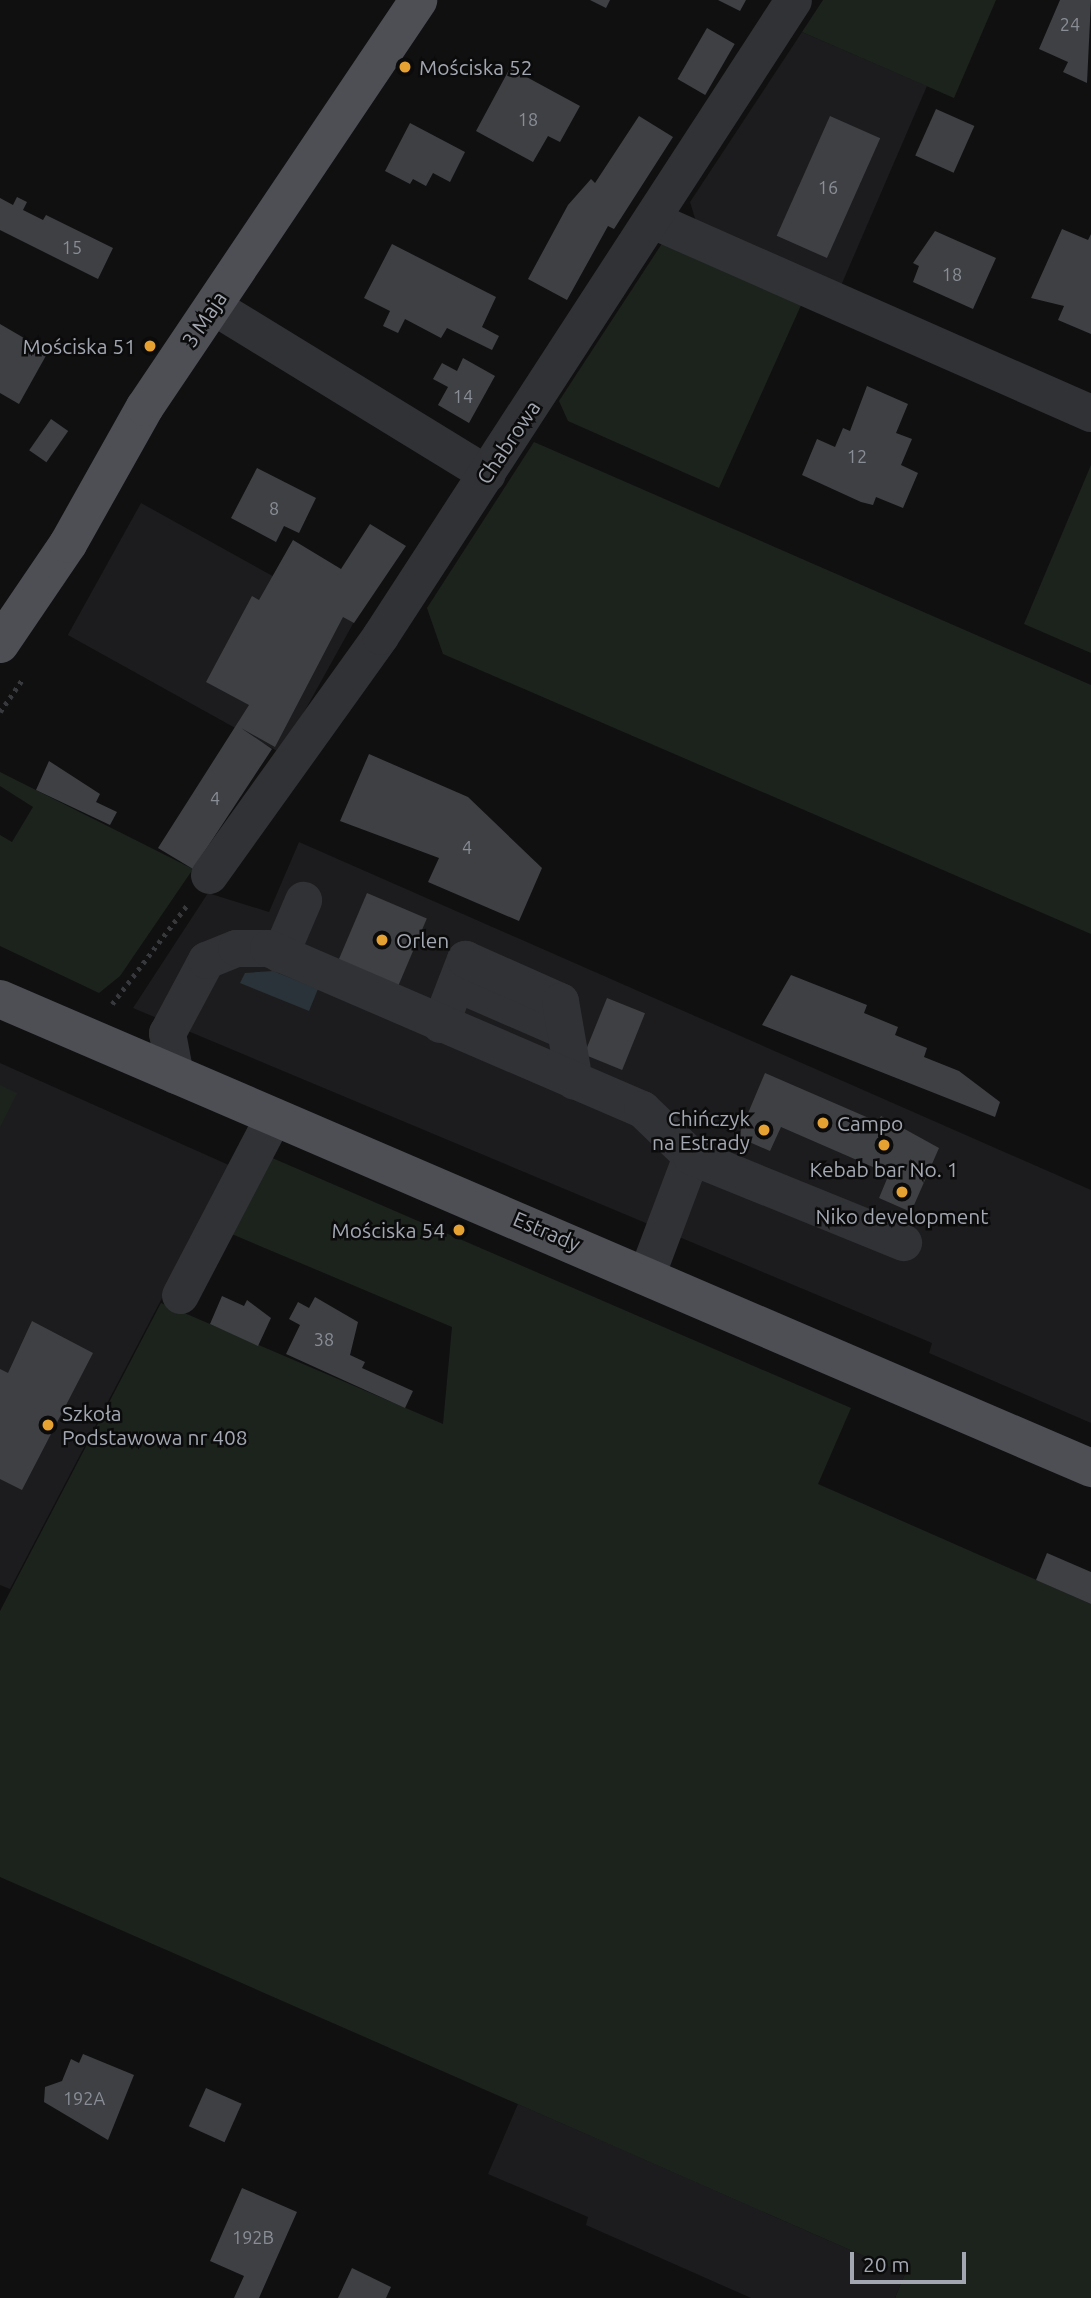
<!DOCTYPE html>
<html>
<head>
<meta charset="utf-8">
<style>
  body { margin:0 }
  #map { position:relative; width:1091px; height:2298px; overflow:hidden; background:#101011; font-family:Ubuntu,sans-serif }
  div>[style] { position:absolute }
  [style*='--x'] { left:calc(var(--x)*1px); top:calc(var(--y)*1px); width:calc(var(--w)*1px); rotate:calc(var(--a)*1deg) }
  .built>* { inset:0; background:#1c1c1e; transform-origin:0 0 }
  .green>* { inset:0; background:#1c231d }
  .water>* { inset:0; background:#2a3339 }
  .building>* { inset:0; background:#3f4044; transform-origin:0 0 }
  .path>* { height:4.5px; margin-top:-2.25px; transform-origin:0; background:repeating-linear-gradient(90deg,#37393d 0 3.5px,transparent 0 8.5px) }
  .minor>* { height:37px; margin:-18.5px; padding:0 18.5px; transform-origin:18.5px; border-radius:18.5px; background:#313236 }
  .major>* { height:38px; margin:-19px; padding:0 19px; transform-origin:19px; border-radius:19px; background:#4d4f55 }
  .dots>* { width:19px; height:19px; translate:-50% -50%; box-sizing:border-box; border:4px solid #0b0b0c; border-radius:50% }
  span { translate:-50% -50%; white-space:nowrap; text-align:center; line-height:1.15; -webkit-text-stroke:5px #0b0b0c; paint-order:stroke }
  .number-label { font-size:18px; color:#898d96 }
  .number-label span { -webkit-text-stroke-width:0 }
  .poi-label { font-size:21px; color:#a2a7b1 }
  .left { translate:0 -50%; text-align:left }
  .right { translate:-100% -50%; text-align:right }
  .street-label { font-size:21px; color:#a2a7b1 }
  .scale { position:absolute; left:850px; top:2252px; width:116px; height:32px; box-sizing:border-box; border:4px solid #a2a7b1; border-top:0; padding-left:9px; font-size:21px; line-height:24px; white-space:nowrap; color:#a2a7b1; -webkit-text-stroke:5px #0b0b0c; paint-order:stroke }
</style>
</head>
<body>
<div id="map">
  <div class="built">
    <div style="clip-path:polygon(802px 32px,927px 86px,840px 288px,697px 225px,690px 202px)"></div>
    <div style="left:141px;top:503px;width:244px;height:151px;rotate:29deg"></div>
    <div style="clip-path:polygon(299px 842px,1091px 1190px,1091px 1423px,929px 1353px,932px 1343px,133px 1008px,208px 893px,269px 912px)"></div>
    <div style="clip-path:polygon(0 1063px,231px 1166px,10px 1589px,0 1585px)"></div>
    <div style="clip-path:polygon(518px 2104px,905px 2274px,895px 2298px,751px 2298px,586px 2225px,588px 2217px,488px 2174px)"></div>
  </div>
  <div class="green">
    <div style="clip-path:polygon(823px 0,996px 0,954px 98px,802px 32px)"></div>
    <div style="clip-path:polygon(663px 242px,802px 303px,719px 488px,568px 421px,559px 401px)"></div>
    <div style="clip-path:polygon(534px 442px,1091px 685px,1091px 934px,443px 654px,427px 608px)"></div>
    <div style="clip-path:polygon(1091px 465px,1091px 653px,1024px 624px)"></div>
    <div style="clip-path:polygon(0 772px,193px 869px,120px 976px,99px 993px,0 946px,0 835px,12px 842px,33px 807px,0 786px)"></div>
    <div style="clip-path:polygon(0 1085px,17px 1093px,0 1127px)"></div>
    <div style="clip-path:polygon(270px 1157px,851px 1408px,818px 1484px,1091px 1604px,1091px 2298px,895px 2298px,905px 2274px,0 1877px,0 1611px,161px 1303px,443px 1424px,452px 1327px,227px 1232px)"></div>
  </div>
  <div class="water">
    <div style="clip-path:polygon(273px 971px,318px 989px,309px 1011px,240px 983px,245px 973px)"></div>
  </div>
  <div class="building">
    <div style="clip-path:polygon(590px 0,610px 0,606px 8px)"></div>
    <div style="clip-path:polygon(718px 0,746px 0,740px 11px)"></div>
    <div style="clip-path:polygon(1060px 0,1091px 0,1087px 83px,1063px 72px,1068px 62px,1039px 49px)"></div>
    <div style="left:707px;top:28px;width:32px;height:59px;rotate:30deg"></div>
    <div style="clip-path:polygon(510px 68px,580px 106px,560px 142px,548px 136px,533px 162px,476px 131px)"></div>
    <div style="left:936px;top:109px;width:42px;height:51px;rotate:24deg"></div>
    <div style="clip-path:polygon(639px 116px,673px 137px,614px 229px,608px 226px,567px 300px,528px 279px,568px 205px,591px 179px,595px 183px)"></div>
    <div style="left:830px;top:116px;width:55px;height:131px;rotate:24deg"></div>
    <div style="clip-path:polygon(410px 123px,465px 152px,450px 182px,433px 173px,426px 186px,413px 179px,410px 184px,385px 171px)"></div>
    <div style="clip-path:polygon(17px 197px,27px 202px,23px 210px,43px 220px,46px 215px,113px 248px,98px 279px,0 230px,0 198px,13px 205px)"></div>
    <div style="clip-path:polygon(1062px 229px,1088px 240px,1091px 234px,1091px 334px,1058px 320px,1064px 306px,1031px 298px)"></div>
    <div style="clip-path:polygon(935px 231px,996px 258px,973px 309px,913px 282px,919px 266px,913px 263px)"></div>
    <div style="clip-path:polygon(392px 244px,496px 297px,482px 327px,499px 336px,492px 350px,447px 328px,441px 338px,405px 319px,398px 333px,383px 326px,390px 311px,364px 298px)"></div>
    <div style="clip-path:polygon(0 324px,48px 352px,19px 404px,0 393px)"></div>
    <div style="clip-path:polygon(463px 358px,495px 376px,469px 423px,438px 405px,448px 387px,433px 379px,442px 363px,457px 371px)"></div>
    <div style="clip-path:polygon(867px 386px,908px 404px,896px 433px,912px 439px,901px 465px,918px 473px,903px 508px,876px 497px,873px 505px,861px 502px,802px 475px,817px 439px,835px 447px,843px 428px,850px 431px)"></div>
    <div style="left:51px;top:419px;width:21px;height:38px;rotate:35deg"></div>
    <div style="clip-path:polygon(257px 468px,316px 498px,299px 533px,284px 526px,276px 542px,231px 518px)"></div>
    <div style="clip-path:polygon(370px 524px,406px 546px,354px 623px,343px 617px,275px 747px,241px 728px,272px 749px,193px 869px,158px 848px,249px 705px,206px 682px,252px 596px,259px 600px,293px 540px,341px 569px)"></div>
    <div style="clip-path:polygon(369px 754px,468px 797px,542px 868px,519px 921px,428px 882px,439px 858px,340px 821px)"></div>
    <div style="clip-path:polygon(49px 761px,100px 794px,96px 802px,117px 812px,110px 825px,36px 790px)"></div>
    <div style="left:367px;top:893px;width:65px;height:75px;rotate:23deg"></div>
    <div style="clip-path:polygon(791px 975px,867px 1005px,864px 1013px,898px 1027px,895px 1035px,927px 1048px,924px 1057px,959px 1071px,1000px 1102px,995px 1117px,762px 1025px)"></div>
    <div style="left:607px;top:998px;width:41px;height:61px;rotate:22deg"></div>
    <div style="clip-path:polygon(765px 1073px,878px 1122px,881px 1116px,939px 1148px,911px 1212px,879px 1198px,889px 1174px,781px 1127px,770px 1151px,738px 1137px)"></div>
    <div style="clip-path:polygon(222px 1296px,244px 1306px,247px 1300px,271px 1318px,258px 1346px,210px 1324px)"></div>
    <div style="clip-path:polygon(315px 1297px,358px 1322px,350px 1355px,365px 1362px,362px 1368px,413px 1391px,405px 1408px,286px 1354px,300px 1325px,289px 1319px,298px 1302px,309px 1308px)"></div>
    <div style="clip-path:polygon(32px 1321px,93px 1353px,22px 1490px,0 1479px,0 1369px,8px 1373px)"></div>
    <div style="clip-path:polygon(1047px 1553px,1091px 1572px,1091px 1604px,1036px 1580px)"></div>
    <div style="clip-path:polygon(83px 2054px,134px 2075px,108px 2140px,44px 2102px,45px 2087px,62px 2081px,71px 2059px,79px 2063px)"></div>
    <div style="left:206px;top:2088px;width:39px;height:42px;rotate:24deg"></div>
    <div style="clip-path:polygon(242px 2188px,297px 2212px,259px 2298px,234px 2298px,244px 2276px,210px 2261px)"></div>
    <div style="clip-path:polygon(352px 2268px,391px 2287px,386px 2298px,338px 2298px)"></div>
  </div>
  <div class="path">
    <div style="--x:0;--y:712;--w:42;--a:-55.6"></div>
    <div style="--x:112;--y:1004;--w:126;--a:-52.8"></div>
  </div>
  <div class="minor">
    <div style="--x:655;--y:221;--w:476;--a:23.8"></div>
    <div style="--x:213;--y:306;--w:321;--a:31.5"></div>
    <div style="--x:209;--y:875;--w:294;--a:-54.4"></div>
    <div style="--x:380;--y:636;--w:758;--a:-57"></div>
    <div style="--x:280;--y:954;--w:59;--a:-66.9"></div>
    <div style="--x:456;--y:983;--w:118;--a:23.5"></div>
    <div style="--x:440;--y:1024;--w:70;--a:-69"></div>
    <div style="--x:465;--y:959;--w:104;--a:23.9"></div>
    <div style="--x:560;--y:1001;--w:81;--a:80.1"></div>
    <div style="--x:175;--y:1075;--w:43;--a:-100.8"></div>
    <div style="--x:167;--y:1033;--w:83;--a:-61.9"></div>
    <div style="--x:206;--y:960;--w:32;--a:-22"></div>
    <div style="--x:236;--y:948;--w:32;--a:0"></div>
    <div style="--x:268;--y:948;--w:407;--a:23.3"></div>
    <div style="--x:642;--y:1109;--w:68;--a:43.8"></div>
    <div style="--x:691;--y:1156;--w:125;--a:110.6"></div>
    <div style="--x:691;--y:1156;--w:229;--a:22.1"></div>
    <div style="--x:180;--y:1295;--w:201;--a:-62.4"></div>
  </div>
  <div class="major">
    <div style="--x:0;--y:644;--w:121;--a:-55.8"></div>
    <div style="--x:68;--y:544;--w:157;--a:-60.7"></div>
    <div style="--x:145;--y:407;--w:490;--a:-56.1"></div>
    <div style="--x:0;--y:999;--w:1188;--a:23.26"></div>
  </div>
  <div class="dots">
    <div style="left:405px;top:67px;background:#e6a133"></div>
    <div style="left:150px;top:346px;background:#e6a133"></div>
    <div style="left:382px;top:940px;background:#e6a133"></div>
    <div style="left:823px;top:1123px;background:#e6a133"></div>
    <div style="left:764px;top:1130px;background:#e6a133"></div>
    <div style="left:884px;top:1145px;background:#e6a133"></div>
    <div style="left:902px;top:1192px;background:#e6a133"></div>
    <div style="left:459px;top:1230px;background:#e6a133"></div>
    <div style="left:48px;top:1425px;background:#e6a133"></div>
  </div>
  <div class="number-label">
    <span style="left:1070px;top:24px">24</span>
    <span style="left:528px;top:119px">18</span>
    <span style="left:828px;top:187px">16</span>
    <span style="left:72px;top:247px">15</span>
    <span style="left:952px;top:274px">18</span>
    <span style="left:463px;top:396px">14</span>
    <span style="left:857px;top:456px">12</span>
    <span style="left:274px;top:508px">8</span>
    <span style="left:215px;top:798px">4</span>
    <span style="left:467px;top:847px">4</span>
    <span style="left:324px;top:1339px">38</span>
    <span style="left:84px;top:2098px">192A</span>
    <span style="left:253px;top:2237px">192B</span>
  </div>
  <div class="poi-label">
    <span class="left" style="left:419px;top:67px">Mościska 52</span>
    <span class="right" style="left:136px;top:346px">Mościska 51</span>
    <span class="left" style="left:396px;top:940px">Orlen</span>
    <span class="right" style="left:750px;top:1130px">Chińczyk<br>na Estrady</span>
    <span class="left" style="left:837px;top:1123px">Campo</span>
    <span style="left:884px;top:1169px">Kebab bar No. 1</span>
    <span style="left:902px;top:1216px">Niko development</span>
    <span class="right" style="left:445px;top:1230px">Mościska 54</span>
    <span class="left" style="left:62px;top:1425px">Szkoła<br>Podstawowa nr 408</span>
  </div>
  <div class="street-label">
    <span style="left:204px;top:319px;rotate:-56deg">3 Maja</span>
    <span style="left:508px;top:442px;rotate:-56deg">Chabrowa</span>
    <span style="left:547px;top:1231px;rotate:23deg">Estrady</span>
  </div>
  <div class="scale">20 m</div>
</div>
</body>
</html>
